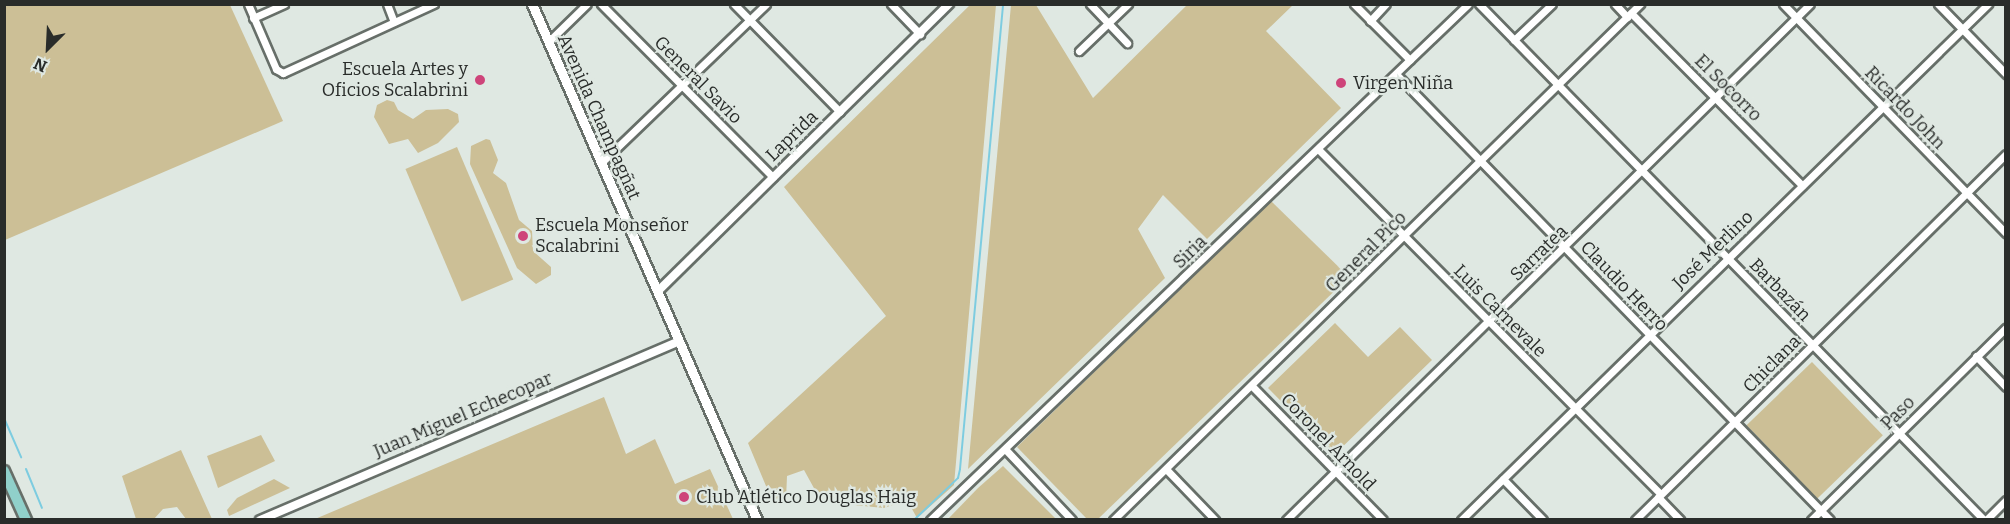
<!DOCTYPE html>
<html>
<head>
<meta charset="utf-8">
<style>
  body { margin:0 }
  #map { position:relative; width:2010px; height:524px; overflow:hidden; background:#dfe8e2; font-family:Bitter,serif }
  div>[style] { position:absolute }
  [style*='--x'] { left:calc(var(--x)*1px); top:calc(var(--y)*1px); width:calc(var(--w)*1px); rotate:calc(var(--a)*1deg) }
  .green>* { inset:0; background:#ccbf96; transform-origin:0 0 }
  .stream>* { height:2px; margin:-1px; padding:0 1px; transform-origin:1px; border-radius:1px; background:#7dcce0 }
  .roads { filter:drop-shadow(2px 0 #676f69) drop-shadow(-2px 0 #676f69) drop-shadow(0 2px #676f69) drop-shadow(0 -2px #676f69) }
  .minor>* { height:7px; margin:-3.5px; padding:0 3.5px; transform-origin:3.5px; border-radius:3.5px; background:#fff }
  .tertiary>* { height:8px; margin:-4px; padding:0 4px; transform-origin:4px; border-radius:4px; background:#fff }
  .secondary>* { height:9px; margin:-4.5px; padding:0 4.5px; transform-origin:4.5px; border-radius:4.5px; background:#fff }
  .primary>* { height:10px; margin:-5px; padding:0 5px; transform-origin:5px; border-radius:5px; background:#90d0ca }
  .dots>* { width:16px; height:16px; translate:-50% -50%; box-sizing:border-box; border:3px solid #dfe8e2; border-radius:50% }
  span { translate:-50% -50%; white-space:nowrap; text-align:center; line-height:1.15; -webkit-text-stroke:4.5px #dfe8e2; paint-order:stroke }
  .poi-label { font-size:18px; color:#292c2a }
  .right { translate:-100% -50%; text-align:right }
  .left { translate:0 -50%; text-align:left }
  .street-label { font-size:18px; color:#292c2a }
  .frame { position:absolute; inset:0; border:6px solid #292c2a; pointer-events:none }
  .north { position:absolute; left:18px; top:18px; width:60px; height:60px; -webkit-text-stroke:4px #dfe8e2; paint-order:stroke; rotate:204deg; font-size:16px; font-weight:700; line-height:24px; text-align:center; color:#292c2a }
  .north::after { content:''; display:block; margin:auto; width:21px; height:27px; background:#292c2a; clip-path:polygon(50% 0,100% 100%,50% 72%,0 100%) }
</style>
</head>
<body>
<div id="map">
  <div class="green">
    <div style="clip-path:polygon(5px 4px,230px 5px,283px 121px,5px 240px)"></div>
    <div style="clip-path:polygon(971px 4px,996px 5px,954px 485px,917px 518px,907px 500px,884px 508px,843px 504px,815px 490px,804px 470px,787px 476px,786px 500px,774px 505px,748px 443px,886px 316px,784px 187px)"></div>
    <div style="clip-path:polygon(1011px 5px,1036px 5px,1093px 98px,1187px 5px,1293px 5px,1266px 31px,1341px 108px,1207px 239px,1163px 195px,1138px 229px,1165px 278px,968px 469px)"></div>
    <div style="clip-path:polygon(387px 100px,394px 102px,398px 110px,413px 119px,426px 110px,448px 109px,458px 114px,459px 122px,438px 143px,418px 153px,408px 139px,389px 144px,374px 117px,377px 105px)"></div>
    <div style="clip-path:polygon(486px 139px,490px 140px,498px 160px,493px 173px,506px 183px,519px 220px,532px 231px,533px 251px,551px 267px,551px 275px,536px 284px,517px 268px,470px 164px,471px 146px)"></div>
    <div style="left:457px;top:147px;width:144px;height:56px;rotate:67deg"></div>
    <div style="clip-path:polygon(1271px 201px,1349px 277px,1098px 519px,1087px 519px,1017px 447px)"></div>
    <div style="clip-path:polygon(1335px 323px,1368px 357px,1400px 327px,1432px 360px,1334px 455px,1268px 388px)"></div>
    <div style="left:1812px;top:362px;width:102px;height:91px;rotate:46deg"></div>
    <div style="clip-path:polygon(604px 397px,626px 454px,655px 439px,675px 484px,710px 469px,733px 519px,315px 519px)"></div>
    <div style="clip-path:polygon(261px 435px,275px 461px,218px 488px,207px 456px)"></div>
    <div style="clip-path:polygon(181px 450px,212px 519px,186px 519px,177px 507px,163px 509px,154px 519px,136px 519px,122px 476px)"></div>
    <div style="clip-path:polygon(1003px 466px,1056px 519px,948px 519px,978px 488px)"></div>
    <div style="clip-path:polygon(274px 479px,290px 488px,229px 516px,227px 510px,237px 498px)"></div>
  </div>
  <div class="stream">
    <div style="--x:4;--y:418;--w:43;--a:66.4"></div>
    <div style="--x:26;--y:469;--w:42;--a:67.7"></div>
    <div style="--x:914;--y:520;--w:61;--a:-43.7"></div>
    <div style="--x:958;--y:478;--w:9;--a:-77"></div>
    <div style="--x:960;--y:469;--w:467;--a:-84.7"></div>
  </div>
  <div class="roads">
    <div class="minor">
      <div style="--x:248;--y:4;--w:71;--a:66.7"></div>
      <div style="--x:276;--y:69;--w:8;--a:30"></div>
      <div style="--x:283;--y:73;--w:166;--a:-24.6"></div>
      <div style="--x:387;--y:4;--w:19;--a:69"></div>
      <div style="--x:601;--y:4;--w:244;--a:45.2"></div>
      <div style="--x:734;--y:4;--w:151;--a:45.5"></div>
      <div style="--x:891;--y:4;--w:42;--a:46"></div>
      <div style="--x:1090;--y:4;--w:54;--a:46.5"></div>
      <div style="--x:1354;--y:4;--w:79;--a:45"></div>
      <div style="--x:1479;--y:4;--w:722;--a:45.62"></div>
      <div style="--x:1615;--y:4;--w:18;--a:47"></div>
      <div style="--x:1783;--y:4;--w:320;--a:45.8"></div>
      <div style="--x:1938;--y:4;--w:98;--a:45.8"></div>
      <div style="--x:1631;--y:13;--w:243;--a:45.2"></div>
      <div style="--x:253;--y:18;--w:34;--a:-24"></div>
      <div style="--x:1370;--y:21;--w:23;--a:-47"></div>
      <div style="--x:1514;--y:40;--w:52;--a:-43.5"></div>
      <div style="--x:548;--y:42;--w:54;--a:-44.3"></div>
      <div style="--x:1079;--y:51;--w:68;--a:-43.8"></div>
      <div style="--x:1396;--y:74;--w:622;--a:45.78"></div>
      <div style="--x:1318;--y:149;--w:486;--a:45.2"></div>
      <div style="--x:601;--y:163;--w:229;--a:-43.9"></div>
      <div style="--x:1976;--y:356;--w:43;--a:45.9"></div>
      <div style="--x:1252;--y:386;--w:187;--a:45.6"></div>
      <div style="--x:1006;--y:450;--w:96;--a:46.7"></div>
      <div style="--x:1166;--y:469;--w:71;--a:46.1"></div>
      <div style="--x:1503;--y:479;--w:57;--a:45.7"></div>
      <div style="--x:1658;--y:497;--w:32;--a:46"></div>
      <div style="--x:930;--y:520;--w:745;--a:-43.8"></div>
      <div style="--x:1113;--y:520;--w:738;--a:-44.4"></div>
      <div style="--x:1286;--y:520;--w:735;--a:-44.56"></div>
      <div style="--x:1461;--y:520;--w:738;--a:-44.4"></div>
      <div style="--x:1635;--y:520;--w:521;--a:-44.61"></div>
      <div style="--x:1811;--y:520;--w:274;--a:-44.6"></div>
      <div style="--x:1986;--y:520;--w:28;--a:-45"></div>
    </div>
    <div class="tertiary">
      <div style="--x:658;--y:291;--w:409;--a:-44.6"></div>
      <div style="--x:260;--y:520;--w:456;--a:-23.1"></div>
    </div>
    <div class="secondary">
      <div style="--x:532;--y:4;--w:563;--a:66.44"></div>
    </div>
    <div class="primary">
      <div style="--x:4;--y:471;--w:54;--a:65.8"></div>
    </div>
  </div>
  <div class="dots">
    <div style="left:480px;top:80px;background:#ce447a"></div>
    <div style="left:1341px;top:83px;background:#ce447a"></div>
    <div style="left:523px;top:236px;background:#ce447a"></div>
    <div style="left:684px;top:497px;background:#ce447a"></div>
  </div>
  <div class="poi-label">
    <span class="right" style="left:468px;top:80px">Escuela Artes y<br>Oficios Scalabrini</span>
    <span class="left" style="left:1353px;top:83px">Virgen Niña</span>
    <span class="left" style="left:535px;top:236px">Escuela Monseñor<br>Scalabrini</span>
    <span class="left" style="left:696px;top:497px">Club Atlético Douglas Haig</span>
  </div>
  <div class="street-label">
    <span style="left:698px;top:80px;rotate:45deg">General Savio</span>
    <span style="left:1728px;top:88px;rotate:45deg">El Socorro</span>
    <span style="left:1905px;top:108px;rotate:46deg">Ricardo John</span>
    <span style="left:599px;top:117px;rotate:66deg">Avenida Champagñat</span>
    <span style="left:792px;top:136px;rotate:-44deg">Laprida</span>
    <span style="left:1713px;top:250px;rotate:-44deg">José Merlino</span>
    <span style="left:1190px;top:252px;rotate:-44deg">Siria</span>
    <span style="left:1366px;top:252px;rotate:-45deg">General Pico</span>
    <span style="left:1539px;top:253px;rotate:-44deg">Sarratea</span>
    <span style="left:1624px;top:286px;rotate:46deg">Claudio Herro</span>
    <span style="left:1780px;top:290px;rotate:46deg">Barbazán</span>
    <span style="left:1500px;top:311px;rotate:45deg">Luis Carnevale</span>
    <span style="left:1772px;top:364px;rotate:-45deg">Chiclana</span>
    <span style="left:1898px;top:413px;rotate:-45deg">Paso</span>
    <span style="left:463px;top:415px;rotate:-23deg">Juan Miguel Echecopar</span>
    <span style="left:1328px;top:442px;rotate:46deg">Coronel Arnold</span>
  </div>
  <div class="frame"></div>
  <div class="north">N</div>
</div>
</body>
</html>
